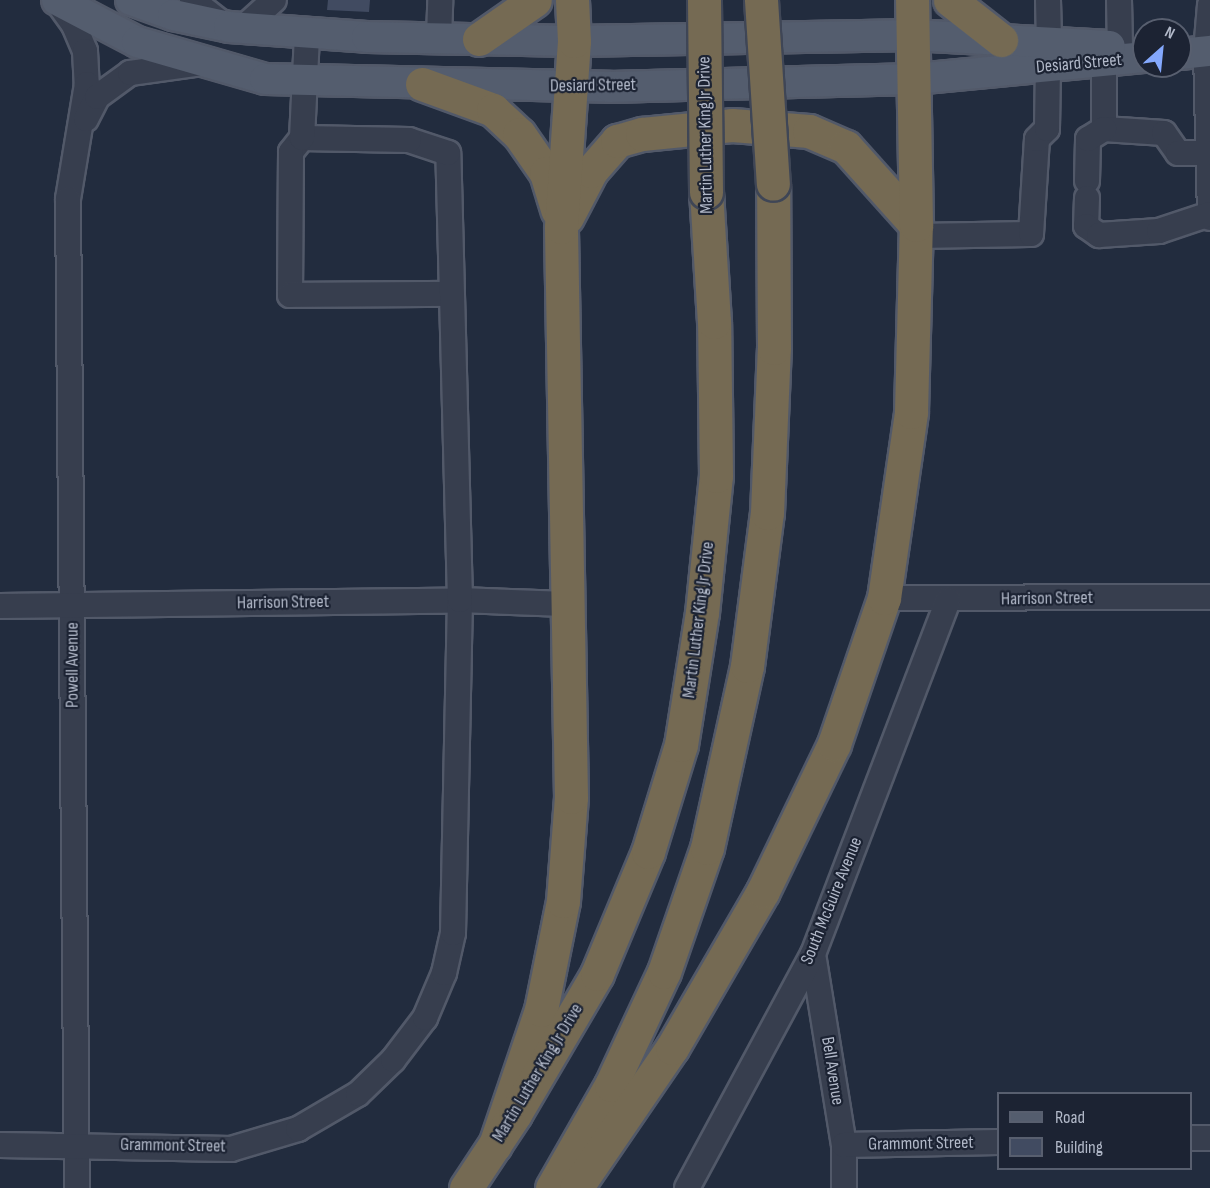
<!DOCTYPE html>
<html>
<head>
<meta charset="utf-8">
<style>
  body { margin:0 }
  #map { position:relative; width:1210px; height:1188px; overflow:hidden; background:#222c3e; font-family:"Sofia Sans Condensed",sans-serif }
  div>[style] { position:absolute }
  [style*='--x'] { left:calc(var(--x)*1px); top:calc(var(--y)*1px); width:calc(var(--w)*1px); rotate:calc(var(--a)*1deg) }
  .building>* { inset:0; background:#414b61 }
  .roads { filter:drop-shadow(2px 0 #525969) drop-shadow(-2px 0 #525969) drop-shadow(0 2px #525969) drop-shadow(0 -2px #525969) }
  .minor>* { height:24px; margin:-12px; padding:0 12px; transform-origin:12px; border-radius:12px; background:#373e4e }
  .major>* { height:30px; margin:-15px; padding:0 15px; transform-origin:15px; border-radius:15px; background:#545d6e }
  .highway>* { height:33px; margin:-16.5px; padding:0 16.5px; transform-origin:16.5px; border-radius:16.5px; background:#756a53 }
  .bridges { filter:drop-shadow(2px 0 #3f4656) drop-shadow(-2px 0 #3f4656) drop-shadow(0 2px #3f4656) drop-shadow(0 -2px #3f4656) }
  .highway-bridge>* { height:33px; margin:-16.5px; padding:0 16.5px; transform-origin:16.5px; border-radius:16.5px; background:#756a53 }
  span { translate:-50% -50%; white-space:nowrap; text-align:center; line-height:1.15; -webkit-text-stroke:4.5px #1c2333; paint-order:stroke }
  .street-label { font-size:18px; color:#b2b9c9 }
  .legend { position:absolute; left:997px; top:1092px; width:195px; height:78px; box-sizing:border-box; background:#1c2333; border:2px solid #585f6f; margin:0; padding:8px 10px; list-style:none; font-size:18px; color:#b2b9c9 }
  .legend li { display:flex; align-items:center; gap:12px; height:30px }
  .legend b { width:30px; border:2px solid #585f6f }
  .north { position:absolute; left:1132px; top:18px; width:60px; height:60px; box-sizing:border-box; background:#1c2333; border:2px solid #585f6f; border-radius:50%; rotate:27deg; font-size:16px; font-weight:700; line-height:24px; text-align:center; color:#b2b9c9 }
  .north::after { content:''; display:block; margin:auto; width:21px; height:27px; background:#84a8fd; clip-path:polygon(50% 0,100% 100%,50% 72%,0 100%) }
</style>
</head>
<body>
<div id="map">
  <div class="building">
    <div style="clip-path:polygon(328px 0,370px 0,369px 12px,327px 10px)"></div>
  </div>
  <div class="roads">
    <div class="minor">
      <div style="--x:56;--y:0;--w:31;--a:54"></div>
      <div style="--x:74;--y:25;--w:28;--a:67"></div>
      <div style="--x:85;--y:51;--w:33;--a:87"></div>
      <div style="--x:87;--y:84;--w:117;--a:99.4"></div>
      <div style="--x:68;--y:199;--w:989;--a:89.48"></div>
      <div style="--x:192;--y:0;--w:37;--a:38"></div>
      <div style="--x:1048;--y:0;--w:42;--a:88.6"></div>
      <div style="--x:1119;--y:0;--w:47;--a:88.8"></div>
      <div style="--x:1210;--y:5;--w:47;--a:94.9"></div>
      <div style="--x:1206;--y:52;--w:166;--a:88.6"></div>
      <div style="--x:242;--y:29;--w:43;--a:-42.2"></div>
      <div style="--x:439;--y:38;--w:38;--a:-88"></div>
      <div style="--x:1104;--y:61;--w:68;--a:90"></div>
      <div style="--x:1104;--y:129;--w:60;--a:3.8"></div>
      <div style="--x:1164;--y:133;--w:24;--a:55"></div>
      <div style="--x:1178;--y:153;--w:31;--a:0"></div>
      <div style="--x:86;--y:119;--w:25;--a:-63"></div>
      <div style="--x:97;--y:97;--w:41;--a:-36"></div>
      <div style="--x:130;--y:73;--w:74;--a:-7.8"></div>
      <div style="--x:302;--y:138;--w:18;--a:128"></div>
      <div style="--x:291;--y:152;--w:143;--a:90.4"></div>
      <div style="--x:290;--y:295;--w:161;--a:-0.4"></div>
      <div style="--x:1087;--y:181;--w:42;--a:-88.6"></div>
      <div style="--x:1088;--y:139;--w:19;--a:-32"></div>
      <div style="--x:1087;--y:198;--w:28;--a:92"></div>
      <div style="--x:1086;--y:226;--w:16;--a:35"></div>
      <div style="--x:1099;--y:235;--w:60;--a:-3.8"></div>
      <div style="--x:1159;--y:231;--w:54;--a:-18.4"></div>
      <div style="--x:916;--y:236;--w:115;--a:-1"></div>
      <div style="--x:1031;--y:234;--w:95;--a:-86.4"></div>
      <div style="--x:1037;--y:139;--w:14;--a:-45"></div>
      <div style="--x:1047;--y:129;--w:62;--a:-89.1"></div>
      <div style="--x:884;--y:598;--w:326;--a:-0.2"></div>
      <div style="--x:0;--y:606;--w:460;--a:-0.7"></div>
      <div style="--x:460;--y:600;--w:106;--a:2.2"></div>
      <div style="--x:813;--y:954;--w:193;--a:80.8"></div>
      <div style="--x:844;--y:1145;--w:43;--a:90"></div>
      <div style="--x:1190;--y:1138;--w:20;--a:0"></div>
      <div style="--x:0;--y:1145;--w:231;--a:1"></div>
      <div style="--x:231;--y:1149;--w:70;--a:-16.6"></div>
      <div style="--x:298;--y:1129;--w:69;--a:-30.3"></div>
      <div style="--x:358;--y:1094;--w:49;--a:-44.2"></div>
      <div style="--x:393;--y:1060;--w:53;--a:-52.7"></div>
      <div style="--x:425;--y:1018;--w:49;--a:-67.1"></div>
      <div style="--x:444;--y:973;--w:41;--a:-77.3"></div>
      <div style="--x:453;--y:933;--w:333;--a:-88.8"></div>
      <div style="--x:460;--y:600;--w:447;--a:-91.5"></div>
      <div style="--x:448;--y:153;--w:41;--a:-161.6"></div>
      <div style="--x:409;--y:140;--w:107;--a:-178.9"></div>
      <div style="--x:302;--y:138;--w:104;--a:-87.2"></div>
      <div style="--x:844;--y:1145;--w:154;--a:-1.1"></div>
      <div style="--x:687;--y:1188;--w:266;--a:-61.7"></div>
      <div style="--x:813;--y:954;--w:379;--a:-69.1"></div>
    </div>
    <div class="major">
      <div style="--x:57;--y:0;--w:90;--a:27.7"></div>
      <div style="--x:137;--y:42;--w:133;--a:16.1"></div>
      <div style="--x:265;--y:79;--w:345;--a:1.3"></div>
      <div style="--x:610;--y:87;--w:306;--a:-1.5"></div>
      <div style="--x:916;--y:79;--w:229;--a:-5.5"></div>
      <div style="--x:131;--y:0;--w:45;--a:19.7"></div>
      <div style="--x:173;--y:15;--w:57;--a:12.1"></div>
      <div style="--x:229;--y:27;--w:138;--a:4.1"></div>
      <div style="--x:367;--y:37;--w:207;--a:1.1"></div>
      <div style="--x:574;--y:41;--w:338;--a:-1"></div>
      <div style="--x:912;--y:35;--w:198;--a:3.2"></div>
      <div style="--x:1180;--y:54;--w:30;--a:-6"></div>
    </div>
    <div class="highway">
      <div style="--x:950;--y:0;--w:65;--a:38.1"></div>
      <div style="--x:479;--y:39;--w:68;--a:-34.9"></div>
      <div style="--x:422;--y:84;--w:76;--a:20.1"></div>
      <div style="--x:493;--y:110;--w:35;--a:43"></div>
      <div style="--x:519;--y:134;--w:47;--a:55.3"></div>
      <div style="--x:546;--y:173;--w:39;--a:73"></div>
      <div style="--x:567;--y:217;--w:52;--a:-62.4"></div>
      <div style="--x:591;--y:171;--w:40;--a:-49"></div>
      <div style="--x:617;--y:141;--w:26;--a:-16"></div>
      <div style="--x:642;--y:134;--w:90;--a:-5.7"></div>
      <div style="--x:732;--y:125;--w:77;--a:4.5"></div>
      <div style="--x:809;--y:131;--w:40;--a:23.4"></div>
      <div style="--x:846;--y:147;--w:105;--a:48.1"></div>
      <div style="--x:495;--y:1145;--w:143;--a:-71.2"></div>
      <div style="--x:541;--y:1010;--w:111;--a:-78.6"></div>
      <div style="--x:563;--y:901;--w:104;--a:-85.6"></div>
      <div style="--x:571;--y:797;--w:570;--a:-91.01"></div>
      <div style="--x:561;--y:227;--w:186;--a:-86"></div>
      <div style="--x:574;--y:41;--w:41;--a:-92.8"></div>
      <div style="--x:466;--y:1188;--w:89;--a:-56.5"></div>
      <div style="--x:515;--y:1114;--w:162;--a:-59.6"></div>
      <div style="--x:597;--y:974;--w:132;--a:-67.3"></div>
      <div style="--x:648;--y:852;--w:112;--a:-72.9"></div>
      <div style="--x:681;--y:745;--w:134;--a:-81"></div>
      <div style="--x:702;--y:613;--w:138;--a:-84.2"></div>
      <div style="--x:716;--y:476;--w:154;--a:-90.7"></div>
      <div style="--x:714;--y:322;--w:130;--a:-93.5"></div>
      <div style="--x:552;--y:1188;--w:119;--a:-60.2"></div>
      <div style="--x:611;--y:1085;--w:125;--a:-64.9"></div>
      <div style="--x:664;--y:972;--w:131;--a:-70.9"></div>
      <div style="--x:707;--y:848;--w:186;--a:-77.6"></div>
      <div style="--x:747;--y:666;--w:154;--a:-82.6"></div>
      <div style="--x:767;--y:513;--w:165;--a:-87.6"></div>
      <div style="--x:774;--y:348;--w:164;--a:-90.3"></div>
      <div style="--x:576;--y:1188;--w:170;--a:-55.6"></div>
      <div style="--x:672;--y:1048;--w:181;--a:-59.9"></div>
      <div style="--x:763;--y:891;--w:163;--a:-64.2"></div>
      <div style="--x:834;--y:744;--w:154;--a:-71.1"></div>
      <div style="--x:884;--y:598;--w:188;--a:-81.7"></div>
      <div style="--x:911;--y:412;--w:187;--a:-88.5"></div>
      <div style="--x:916;--y:225;--w:225;--a:-91"></div>
    </div>
  </div>
  <div class="bridges">
    <div class="highway-bridge">
      <div style="--x:704;--y:0;--w:192;--a:89.4"></div>
      <div style="--x:761;--y:0;--w:184;--a:86.3"></div>
    </div>
  </div>
  <div class="street-label">
    <span style="left:1079px;top:64px;rotate:-5deg">Desiard Street</span>
    <span style="left:593px;top:86px;rotate:-1deg">Desiard Street</span>
    <span style="left:706px;top:135px;rotate:-91deg">Martin Luther King Jr Drive</span>
    <span style="left:1047px;top:599px;rotate:-1deg">Harrison Street</span>
    <span style="left:283px;top:603px;rotate:-1deg">Harrison Street</span>
    <span style="left:699px;top:620px;rotate:-83deg">Martin Luther King Jr Drive</span>
    <span style="left:73px;top:665px;rotate:-90deg">Powell Avenue</span>
    <span style="left:832px;top:901px;rotate:-68deg">South McGuire Avenue</span>
    <span style="left:832px;top:1071px;rotate:81deg">Bell Avenue</span>
    <span style="left:538px;top:1073px;rotate:-59deg">Martin Luther King Jr Drive</span>
    <span style="left:921px;top:1144px;rotate:-1deg">Grammont Street</span>
    <span style="left:173px;top:1146px;rotate:1deg">Grammont Street</span>
  </div>
  <ul class="legend">
  <li><b style="height:8px;background:#545d6e"></b>Road</li>
  <li><b style="height:16px;background:#414b61"></b>Building</li>
  </ul>
  <div class="north">N</div>
</div>
</body>
</html>
